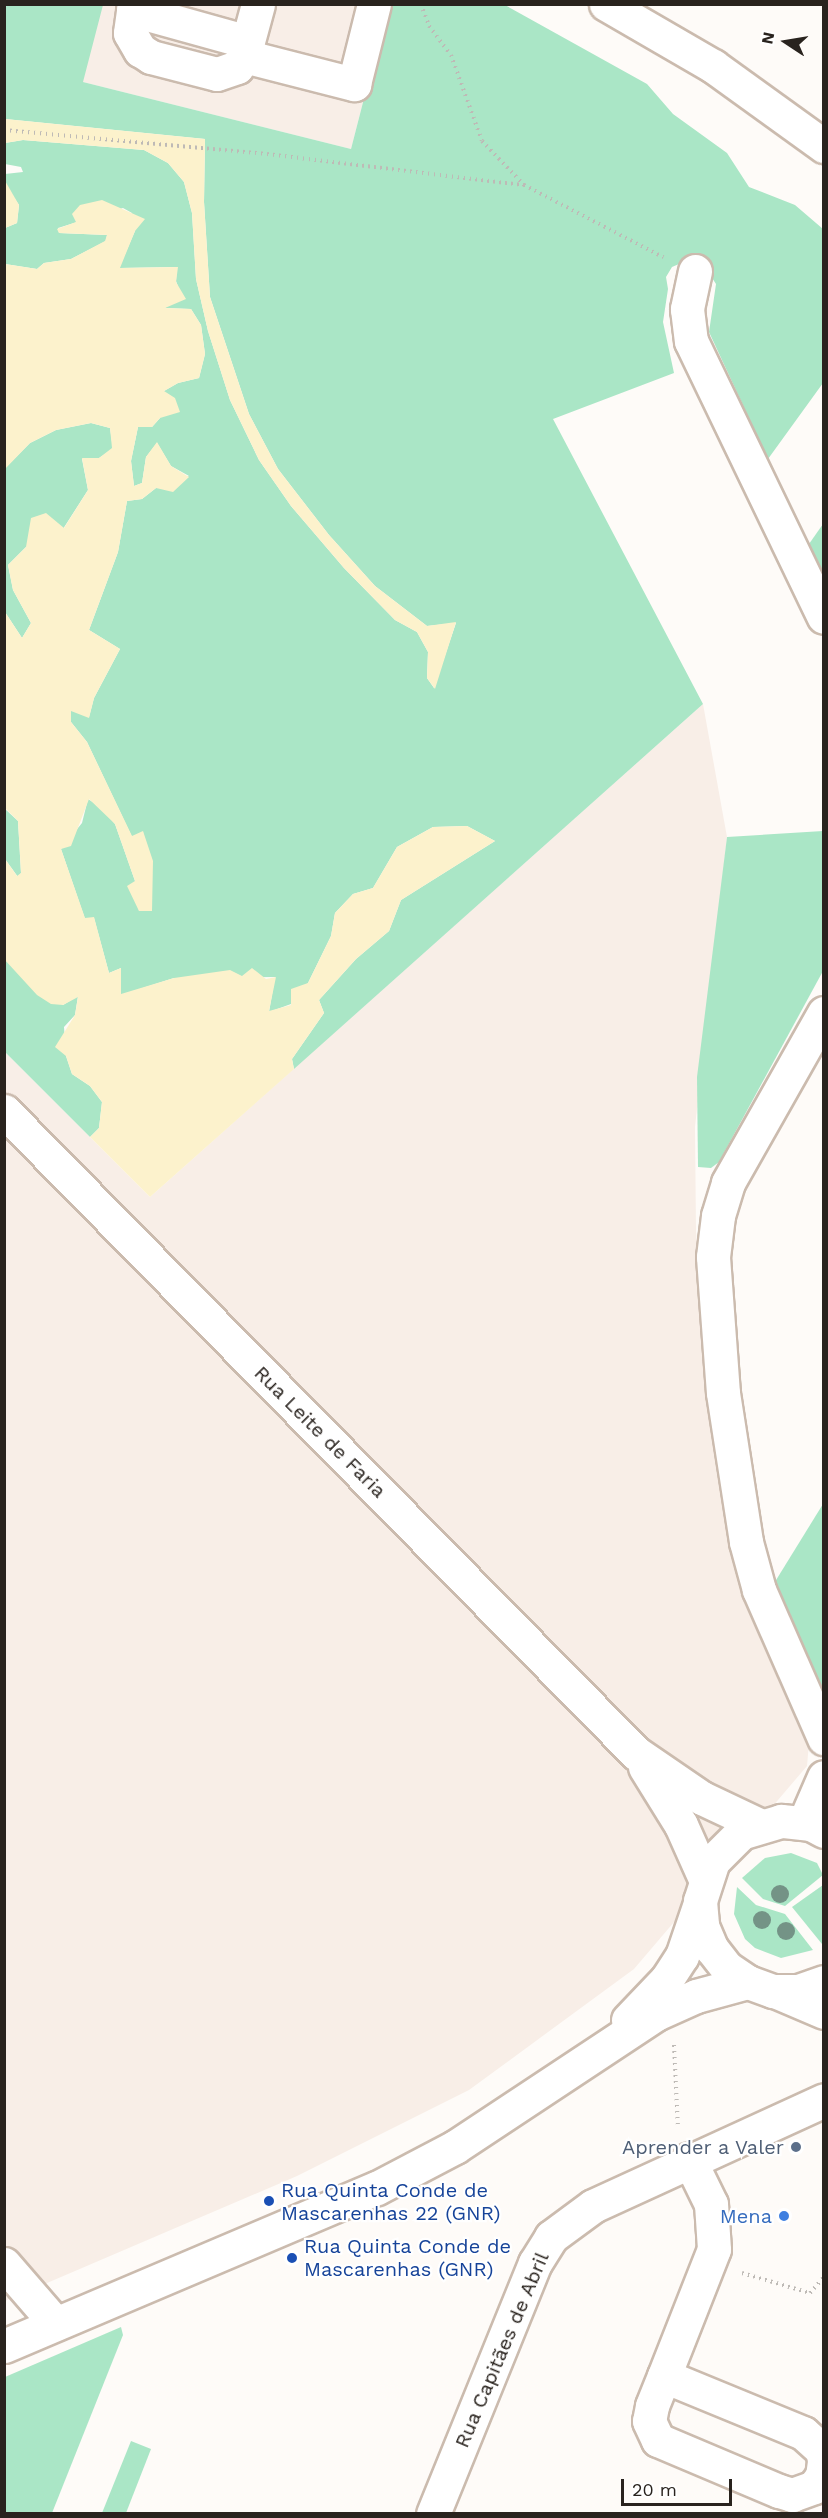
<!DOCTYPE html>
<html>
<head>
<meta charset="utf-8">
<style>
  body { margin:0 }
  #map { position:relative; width:828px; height:2518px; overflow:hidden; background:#fefbf8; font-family:"Work Sans",sans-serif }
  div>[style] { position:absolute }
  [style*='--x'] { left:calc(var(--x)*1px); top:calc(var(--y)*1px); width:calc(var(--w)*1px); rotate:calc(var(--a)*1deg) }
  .built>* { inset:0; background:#f8eee7 }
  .green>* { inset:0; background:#aae6c6 }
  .sand>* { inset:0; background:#fcf2cc }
  .path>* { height:4px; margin-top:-2px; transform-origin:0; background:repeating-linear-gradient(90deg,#bebab6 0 1.5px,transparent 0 6px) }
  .roads { filter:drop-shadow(2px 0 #cbbbae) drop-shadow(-2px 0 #cbbbae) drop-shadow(0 2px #cbbbae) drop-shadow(0 -2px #cbbbae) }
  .minor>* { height:33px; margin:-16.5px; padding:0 16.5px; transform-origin:16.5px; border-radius:16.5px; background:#fff }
  .major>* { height:33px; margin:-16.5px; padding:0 16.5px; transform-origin:16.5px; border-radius:16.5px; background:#fff }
  .trees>* { width:18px; height:18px; margin:-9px; border-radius:50%; background:#749386 }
  .dots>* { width:16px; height:16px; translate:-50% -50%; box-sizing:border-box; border:3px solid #fff; border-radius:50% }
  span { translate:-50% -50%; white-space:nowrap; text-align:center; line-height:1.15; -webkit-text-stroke:4.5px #fff; paint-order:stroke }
  .street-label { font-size:20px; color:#29231e }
  .service-label { font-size:20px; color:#4e5e75 }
  .right { translate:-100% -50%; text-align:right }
  .transit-label { font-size:20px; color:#164399 }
  .left { translate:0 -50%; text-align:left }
  .shop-label { font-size:20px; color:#366cbe }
  .frame { position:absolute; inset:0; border:6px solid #29231e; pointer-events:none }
  .north { position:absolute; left:756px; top:12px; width:60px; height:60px; -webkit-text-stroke:4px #fff; paint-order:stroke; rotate:282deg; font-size:16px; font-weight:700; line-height:24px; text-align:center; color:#29231e }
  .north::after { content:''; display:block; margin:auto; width:21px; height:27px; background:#29231e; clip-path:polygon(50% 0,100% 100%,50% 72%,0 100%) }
  .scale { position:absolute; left:621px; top:2479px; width:111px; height:27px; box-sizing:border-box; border:3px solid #29231e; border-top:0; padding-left:8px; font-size:18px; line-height:21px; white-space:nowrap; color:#29231e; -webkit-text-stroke:4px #fff; paint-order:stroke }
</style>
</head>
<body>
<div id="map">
  <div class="built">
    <div style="clip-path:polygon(88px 5px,388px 5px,351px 149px,75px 80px)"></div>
    <div style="clip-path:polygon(703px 704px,727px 837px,695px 1127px,696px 1232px,709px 1385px,735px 1559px,751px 1617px,809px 1743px,807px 1766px,634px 1969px,469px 2090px,297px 2176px,5px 2301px,5px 1052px,150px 1197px)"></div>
  </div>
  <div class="green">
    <div style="clip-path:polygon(8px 4px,103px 5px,83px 82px,351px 149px,388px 5px,505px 5px,647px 84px,673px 114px,727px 153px,749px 187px,795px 205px,823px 229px,823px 383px,768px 459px,709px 332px,716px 284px,705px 267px,686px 261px,672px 267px,666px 277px,668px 289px,663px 322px,674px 373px,553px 419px,703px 704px,294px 1069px,292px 1059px,324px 1013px,319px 1000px,356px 959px,389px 931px,401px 900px,495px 841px,467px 826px,433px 827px,397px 847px,373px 888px,353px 894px,335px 913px,331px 936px,308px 983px,291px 1004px,269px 1012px,275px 977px,174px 978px,121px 995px,121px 968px,109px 973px,94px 918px,85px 919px,61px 849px,82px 823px,88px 799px,102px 808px,115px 824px,135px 881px,139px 911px,151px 911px,143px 832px,132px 837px,87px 742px,71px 722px,71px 710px,89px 717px,94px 698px,120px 649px,89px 630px,118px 552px,127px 501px,142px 499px,156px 488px,189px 476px,171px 466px,157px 443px,146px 457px,142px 483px,134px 486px,131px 461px,138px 427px,152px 427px,160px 418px,164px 391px,178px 383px,199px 378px,205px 354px,201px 325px,191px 309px,165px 308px,180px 292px,176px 281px,177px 267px,119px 268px,135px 231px,132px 213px,123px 208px,58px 228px,59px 233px,107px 235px,106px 241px,71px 259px,44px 263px,37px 269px,5px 264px,5px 228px,17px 223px,19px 205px,6px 186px,5px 174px,23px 172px,21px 167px,5px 164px,5px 143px,23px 140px,144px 150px,168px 163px,184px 182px,192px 213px,196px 279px,208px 331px,230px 400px,259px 460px,291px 506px,344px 568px,395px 620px,417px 632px,428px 652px,427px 678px,434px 688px,456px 623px,427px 626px,375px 586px,329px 535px,278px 469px,249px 414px,210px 297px,204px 202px,205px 139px,5px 119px,4px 9px)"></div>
    <div style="clip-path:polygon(91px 423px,110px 428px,113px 449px,99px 458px,82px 459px,88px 490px,63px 529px,26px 547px,8px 565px,13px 590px,31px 623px,22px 638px,5px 612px,4px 469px,30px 443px,56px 430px)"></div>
    <div style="clip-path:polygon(823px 524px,823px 573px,809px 544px)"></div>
    <div style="clip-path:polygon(4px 808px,18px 821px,21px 873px,18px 877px,5px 859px)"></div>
    <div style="clip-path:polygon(823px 831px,823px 971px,719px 1162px,711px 1168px,698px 1167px,697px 1077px,727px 837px)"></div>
    <div style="clip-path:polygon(4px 959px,63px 1005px,78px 996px,75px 1015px,64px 1027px,66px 1056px,72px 1074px,90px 1086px,102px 1102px,99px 1128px,90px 1137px,5px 1052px)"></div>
    <div style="clip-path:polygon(823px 1504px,823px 1699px,773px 1585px)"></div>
    <div style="clip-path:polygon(791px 1853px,817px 1863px,823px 1875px,785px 1906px,763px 1899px,742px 1878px,765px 1858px)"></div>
    <div style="clip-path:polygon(823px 1885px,824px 1942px,822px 1944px,792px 1907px)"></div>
    <div style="clip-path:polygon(737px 1887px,756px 1905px,785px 1914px,813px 1950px,781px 1958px,755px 1948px,745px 1939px,734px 1914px)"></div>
    <div style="clip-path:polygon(121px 2327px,123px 2335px,52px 2513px,5px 2513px,5px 2377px)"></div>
    <div style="clip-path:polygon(131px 2441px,151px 2449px,126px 2513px,102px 2513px)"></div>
  </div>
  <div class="sand">
    <div style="clip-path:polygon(5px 119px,205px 139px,204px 202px,210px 297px,249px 414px,278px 469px,329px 535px,375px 586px,427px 626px,456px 622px,435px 689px,427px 678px,428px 652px,417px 632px,395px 620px,344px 568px,291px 506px,259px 460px,230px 400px,208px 331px,196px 279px,192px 213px,184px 182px,168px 163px,144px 150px,23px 140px,5px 143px)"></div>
    <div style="clip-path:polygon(4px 179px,19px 205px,17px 223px,5px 228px)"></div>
    <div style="clip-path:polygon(102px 200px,145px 219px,135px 231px,120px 268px,178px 267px,176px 282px,186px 299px,165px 308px,191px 309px,201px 325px,205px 354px,199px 378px,178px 383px,164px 391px,175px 398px,180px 412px,160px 418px,152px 427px,138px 427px,131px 461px,134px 486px,142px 483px,146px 457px,157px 442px,171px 466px,189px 477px,173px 492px,156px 488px,142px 499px,127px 501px,118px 552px,89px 630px,120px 649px,94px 698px,89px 718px,71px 711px,71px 722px,87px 742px,132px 836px,143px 831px,153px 861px,152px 911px,139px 911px,127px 886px,135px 881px,115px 824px,89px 799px,71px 846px,61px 849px,85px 918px,94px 917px,109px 973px,121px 968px,121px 994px,174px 978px,230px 970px,242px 976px,252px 968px,266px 979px,276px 977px,269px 1011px,291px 1005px,291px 989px,308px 983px,331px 936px,335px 913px,353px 894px,373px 888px,397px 847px,433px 827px,467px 826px,495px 841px,401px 900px,389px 931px,356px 959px,319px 1000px,324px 1013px,292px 1059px,294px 1069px,150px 1197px,90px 1137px,99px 1128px,102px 1102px,90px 1086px,72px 1074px,66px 1056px,55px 1047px,75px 1015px,78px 997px,63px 1005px,51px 1004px,37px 995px,4px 959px,5px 859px,17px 876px,21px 873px,18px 821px,5px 808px,5px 612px,22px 638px,31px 623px,13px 590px,8px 565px,26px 547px,31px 518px,46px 513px,64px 528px,88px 490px,82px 458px,99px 458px,112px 448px,110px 428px,91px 423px,56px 430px,30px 443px,5px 469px,5px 264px,37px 269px,44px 263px,71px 259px,105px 241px,107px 235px,59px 233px,57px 229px,76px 222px,72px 214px,80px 205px)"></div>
  </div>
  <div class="path">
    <div style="--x:421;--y:4;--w:23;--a:70"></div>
    <div style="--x:429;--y:26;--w:36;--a:53"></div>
    <div style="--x:451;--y:55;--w:91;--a:70.2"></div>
    <div style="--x:482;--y:141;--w:61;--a:46.3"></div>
    <div style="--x:524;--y:185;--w:157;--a:27.4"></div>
    <div style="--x:4;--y:130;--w:264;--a:5.2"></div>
    <div style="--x:267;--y:154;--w:259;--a:6.9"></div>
    <div style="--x:674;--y:2045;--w:82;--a:87.2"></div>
    <div style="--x:742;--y:2273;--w:71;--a:16.4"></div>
    <div style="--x:810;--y:2293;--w:21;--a:-49"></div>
  </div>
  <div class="roads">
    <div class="minor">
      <div style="--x:134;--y:4;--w:29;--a:98"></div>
      <div style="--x:130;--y:33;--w:20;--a:60"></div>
      <div style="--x:140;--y:50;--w:13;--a:32"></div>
      <div style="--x:151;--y:57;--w:68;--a:14.4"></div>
      <div style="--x:217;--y:74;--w:21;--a:-19"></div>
      <div style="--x:237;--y:67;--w:13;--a:-58"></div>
      <div style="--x:244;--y:56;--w:54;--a:-74.9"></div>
      <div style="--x:133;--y:10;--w:119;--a:15.5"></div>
      <div style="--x:244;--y:56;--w:114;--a:14.3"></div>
      <div style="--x:354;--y:84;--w:82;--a:-76"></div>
      <div style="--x:695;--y:271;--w:39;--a:102"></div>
      <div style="--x:687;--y:309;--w:32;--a:83"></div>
      <div style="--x:691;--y:341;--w:306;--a:64.3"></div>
      <div style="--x:824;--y:1013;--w:195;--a:119.5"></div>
      <div style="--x:728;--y:1183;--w:34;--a:107"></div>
      <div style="--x:718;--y:1216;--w:41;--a:97"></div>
      <div style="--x:713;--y:1257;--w:136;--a:85.8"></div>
      <div style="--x:723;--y:1393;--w:151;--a:81.2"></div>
      <div style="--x:746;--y:1542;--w:50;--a:74.8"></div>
      <div style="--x:759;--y:1590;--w:162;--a:66.3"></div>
      <div style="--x:4;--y:1111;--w:901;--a:45.45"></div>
      <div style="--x:636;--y:1753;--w:80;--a:34.3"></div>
      <div style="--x:702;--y:1798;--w:63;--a:25.3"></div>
      <div style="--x:645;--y:1767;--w:68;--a:58.2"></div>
      <div style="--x:681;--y:1825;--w:59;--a:66"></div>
      <div style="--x:804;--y:1823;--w:50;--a:-66.5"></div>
      <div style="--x:824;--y:1831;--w:15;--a:-152"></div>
      <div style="--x:811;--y:1824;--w:30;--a:-174"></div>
      <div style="--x:781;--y:1821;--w:42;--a:163.3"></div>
      <div style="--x:741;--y:1833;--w:40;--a:135"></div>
      <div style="--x:713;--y:1861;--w:42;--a:108"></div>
      <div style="--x:700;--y:1901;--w:25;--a:85"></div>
      <div style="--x:702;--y:1926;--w:25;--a:67"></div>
      <div style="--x:712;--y:1949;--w:24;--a:52"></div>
      <div style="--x:727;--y:1968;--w:25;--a:34"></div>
      <div style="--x:748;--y:1982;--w:27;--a:20"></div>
      <div style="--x:773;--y:1991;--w:25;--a:0"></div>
      <div style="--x:798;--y:1991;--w:28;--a:-19"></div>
      <div style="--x:775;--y:1991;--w:53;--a:23.2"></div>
      <div style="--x:628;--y:2020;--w:57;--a:-46.4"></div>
      <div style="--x:667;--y:1979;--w:27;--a:-57"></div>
      <div style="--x:682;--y:1956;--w:53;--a:-71.2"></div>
      <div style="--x:4;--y:2264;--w:79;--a:49.1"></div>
      <div style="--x:4;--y:2346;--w:405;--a:-23"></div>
      <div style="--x:377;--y:2188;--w:88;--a:-27.7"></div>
      <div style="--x:455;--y:2147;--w:241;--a:-33.5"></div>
      <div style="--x:656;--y:2014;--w:44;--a:-24.2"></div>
      <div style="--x:696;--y:1996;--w:54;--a:-15.1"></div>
      <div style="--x:664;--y:2376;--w:136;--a:-68.5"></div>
      <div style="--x:714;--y:2249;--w:45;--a:-93.8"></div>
      <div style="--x:711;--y:2204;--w:50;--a:-116.1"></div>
      <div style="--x:824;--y:2460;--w:10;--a:-101"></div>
      <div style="--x:822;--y:2450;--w:25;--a:-138"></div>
      <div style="--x:803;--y:2433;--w:150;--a:-157.7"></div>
      <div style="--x:664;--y:2376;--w:32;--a:112"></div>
      <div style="--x:652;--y:2406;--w:15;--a:101"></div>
      <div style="--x:649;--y:2421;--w:21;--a:65"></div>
      <div style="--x:658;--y:2440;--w:131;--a:22.9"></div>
      <div style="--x:779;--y:2491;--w:14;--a:17"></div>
      <div style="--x:792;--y:2495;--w:23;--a:-20"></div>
      <div style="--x:814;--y:2487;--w:14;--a:-54"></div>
      <div style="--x:822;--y:2476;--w:14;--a:-82"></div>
      <div style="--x:433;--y:2514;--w:271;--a:-67.9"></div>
      <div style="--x:535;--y:2263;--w:31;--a:-58"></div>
      <div style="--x:551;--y:2237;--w:52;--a:-36.4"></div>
      <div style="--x:593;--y:2206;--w:254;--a:-24.6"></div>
    </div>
    <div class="major">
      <div style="--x:606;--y:4;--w:124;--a:30.1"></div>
      <div style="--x:713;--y:66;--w:137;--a:35.8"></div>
    </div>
  </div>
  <div class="trees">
    <div style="left:780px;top:1894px"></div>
    <div style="left:762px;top:1920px"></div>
    <div style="left:786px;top:1931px"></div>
  </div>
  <div class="dots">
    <div style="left:796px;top:2147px;background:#5c6f8a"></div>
    <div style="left:269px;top:2201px;background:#1a4fb4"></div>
    <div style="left:784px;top:2216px;background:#3f7fe0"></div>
    <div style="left:292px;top:2258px;background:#1a4fb4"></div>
  </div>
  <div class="street-label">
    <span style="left:320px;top:1432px;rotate:45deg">Rua Leite de Faria</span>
    <span style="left:502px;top:2350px;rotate:-67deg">Rua Capitães de Abril</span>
  </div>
  <div class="service-label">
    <span class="right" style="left:784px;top:2147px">Aprender a Valer</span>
  </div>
  <div class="transit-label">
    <span class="left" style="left:281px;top:2202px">Rua Quinta Conde de<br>Mascarenhas 22 (GNR)</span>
    <span class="left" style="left:304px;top:2258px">Rua Quinta Conde de<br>Mascarenhas (GNR)</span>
  </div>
  <div class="shop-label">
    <span class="right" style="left:772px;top:2216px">Mena</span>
  </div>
  <div class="frame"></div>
  <div class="north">N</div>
  <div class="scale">20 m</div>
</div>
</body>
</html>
